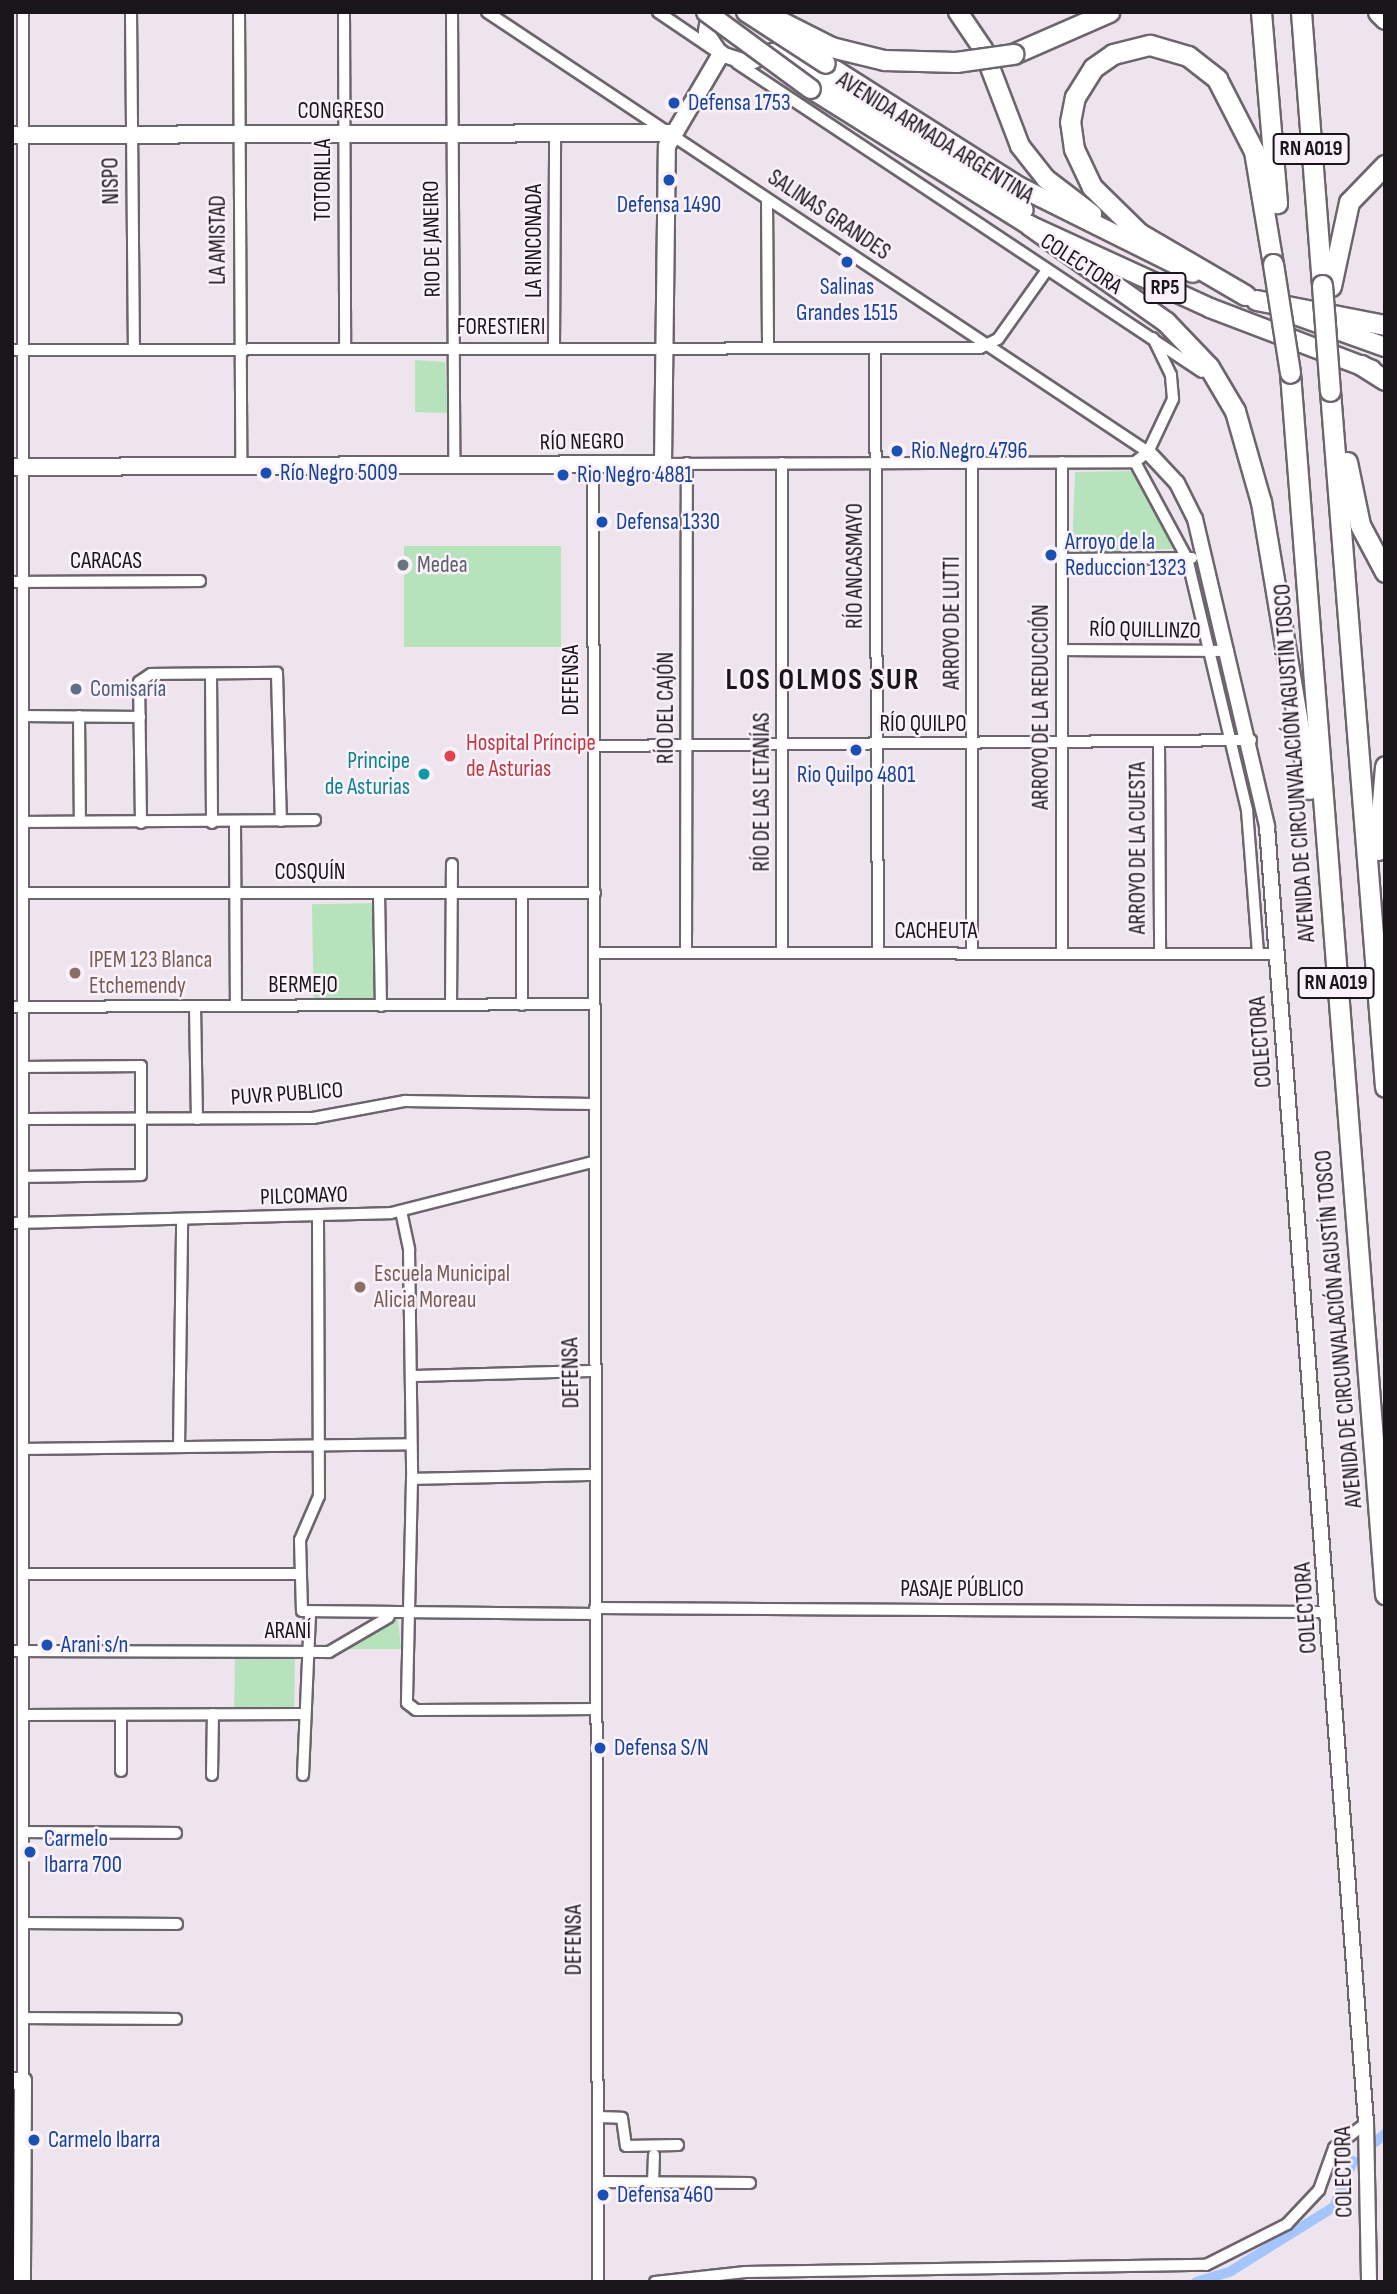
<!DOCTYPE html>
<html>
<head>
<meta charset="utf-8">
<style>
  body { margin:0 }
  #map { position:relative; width:1397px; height:2294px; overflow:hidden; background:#ede4ed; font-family:"Sofia Sans Condensed",sans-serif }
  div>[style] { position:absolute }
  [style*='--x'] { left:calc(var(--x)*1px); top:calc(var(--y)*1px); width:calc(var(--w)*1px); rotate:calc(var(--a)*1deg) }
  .green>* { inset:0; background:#b6e3bb; transform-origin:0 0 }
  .canal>* { height:10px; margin:-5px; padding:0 5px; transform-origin:5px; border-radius:5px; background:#a3c5fb }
  .roads { filter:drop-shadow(2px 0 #6d656d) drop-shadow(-2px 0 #6d656d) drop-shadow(0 2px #6d656d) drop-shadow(0 -2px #6d656d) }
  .minor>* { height:10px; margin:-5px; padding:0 5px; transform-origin:5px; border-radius:5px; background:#fff }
  .tertiary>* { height:14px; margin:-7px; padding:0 7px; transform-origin:7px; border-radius:7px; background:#fff }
  .secondary>* { height:16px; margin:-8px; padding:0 8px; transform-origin:8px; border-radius:8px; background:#fff }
  .primary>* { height:18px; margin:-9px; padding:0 9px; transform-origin:9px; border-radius:9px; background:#fff }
  .motorway>* { height:19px; margin:-9.5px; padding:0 9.5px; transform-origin:9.5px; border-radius:9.5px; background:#fff }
  .bridges { filter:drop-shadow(2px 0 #6d656d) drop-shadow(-2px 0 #6d656d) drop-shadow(0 2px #6d656d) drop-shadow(0 -2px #6d656d) }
  .primary-bridge>* { height:18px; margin:-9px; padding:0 9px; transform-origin:9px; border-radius:9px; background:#fff }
  .motorway-bridge>* { height:19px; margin:-9.5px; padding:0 9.5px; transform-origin:9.5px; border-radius:9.5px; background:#fff }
  .dots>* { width:19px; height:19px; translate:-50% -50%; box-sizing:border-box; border:4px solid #faf1fa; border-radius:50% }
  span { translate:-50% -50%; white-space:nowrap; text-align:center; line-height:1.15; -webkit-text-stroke:5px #faf1fa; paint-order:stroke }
  .shield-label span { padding:2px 5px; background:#faf1fa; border:2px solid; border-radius:5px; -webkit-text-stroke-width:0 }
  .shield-label { font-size:21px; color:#191619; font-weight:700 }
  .transit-label { font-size:23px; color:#164399 }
  .left { translate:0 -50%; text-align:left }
  .street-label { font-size:23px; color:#191619 }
  .worship-label { font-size:23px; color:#5b616d }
  .service-label { font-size:23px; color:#4e5e75 }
  .health-label { font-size:23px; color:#be3a42 }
  .culture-label { font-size:23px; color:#0d838f }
  .right { translate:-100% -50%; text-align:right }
  .education-label { font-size:23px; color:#785e54 }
  .district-label { font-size:30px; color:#191619; font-weight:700; letter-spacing:2px }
  .frame { position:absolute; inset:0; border:14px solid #191619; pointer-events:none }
</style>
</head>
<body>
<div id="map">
  <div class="green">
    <div style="clip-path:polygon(415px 360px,445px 362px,448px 413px,415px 412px)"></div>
    <div style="clip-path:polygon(1132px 471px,1174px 549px,1072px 552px,1075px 472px)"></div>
    <div style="left:404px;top:546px;width:157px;height:101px"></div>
    <div style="left:377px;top:903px;width:99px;height:65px;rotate:89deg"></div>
    <div style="clip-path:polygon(398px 1618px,401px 1649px,343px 1649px,394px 1619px)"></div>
    <div style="left:235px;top:1658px;width:60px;height:51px;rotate:1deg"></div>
  </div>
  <div class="canal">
    <div style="--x:1375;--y:2142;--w:13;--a:-39"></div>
    <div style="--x:1196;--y:2282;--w:37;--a:-17"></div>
    <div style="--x:1231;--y:2271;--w:121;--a:-31.9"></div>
    <div style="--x:1334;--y:2207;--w:50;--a:-67.6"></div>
  </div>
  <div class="roads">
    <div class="minor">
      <div style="--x:23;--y:12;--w:2069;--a:90"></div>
      <div style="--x:131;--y:12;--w:337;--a:89.5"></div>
      <div style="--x:239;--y:12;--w:455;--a:89.7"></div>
      <div style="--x:344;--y:12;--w:336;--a:89.8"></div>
      <div style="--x:452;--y:12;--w:454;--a:89.7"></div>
      <div style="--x:487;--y:12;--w:794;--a:33.65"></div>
      <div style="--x:658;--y:12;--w:71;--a:34.1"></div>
      <div style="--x:737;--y:63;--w:558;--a:33.6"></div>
      <div style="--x:767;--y:199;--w:149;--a:89.6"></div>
      <div style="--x:554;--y:348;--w:214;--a:-89.7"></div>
      <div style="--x:875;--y:348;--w:604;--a:89.72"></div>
      <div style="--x:12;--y:350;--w:968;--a:-0.12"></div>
      <div style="--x:980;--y:348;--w:20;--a:-27"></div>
      <div style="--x:998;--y:339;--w:85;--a:-54.6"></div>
      <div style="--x:1062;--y:462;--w:490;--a:90"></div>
      <div style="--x:1135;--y:462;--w:109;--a:61.6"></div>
      <div style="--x:1187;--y:558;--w:259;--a:76.6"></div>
      <div style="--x:1247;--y:810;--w:142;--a:85.6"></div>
      <div style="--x:782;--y:463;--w:489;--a:90"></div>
      <div style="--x:663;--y:464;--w:472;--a:-0.2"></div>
      <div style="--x:1135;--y:462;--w:16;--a:-38"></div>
      <div style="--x:1148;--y:452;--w:59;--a:-64.7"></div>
      <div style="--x:1173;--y:399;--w:24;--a:-95"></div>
      <div style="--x:1171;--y:375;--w:41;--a:-115.9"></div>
      <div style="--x:593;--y:465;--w:1817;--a:89.84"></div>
      <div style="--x:1062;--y:559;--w:130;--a:-0.4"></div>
      <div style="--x:12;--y:582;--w:188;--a:-0.3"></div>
      <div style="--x:1062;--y:650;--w:166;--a:0.3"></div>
      <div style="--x:211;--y:674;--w:149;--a:89.6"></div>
      <div style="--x:24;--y:716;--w:116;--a:0.5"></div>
      <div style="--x:79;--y:716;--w:105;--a:89.5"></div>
      <div style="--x:1159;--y:744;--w:208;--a:89.7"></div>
      <div style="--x:595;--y:746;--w:656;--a:-0.52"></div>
      <div style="--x:24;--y:822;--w:291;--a:-0.4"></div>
      <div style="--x:141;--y:823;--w:141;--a:-90.8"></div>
      <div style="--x:139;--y:682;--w:14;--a:-34"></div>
      <div style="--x:151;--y:674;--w:126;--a:-0.5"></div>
      <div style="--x:277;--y:673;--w:148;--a:88.5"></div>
      <div style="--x:235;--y:823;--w:183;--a:89.7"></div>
      <div style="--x:25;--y:893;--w:570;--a:0"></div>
      <div style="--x:379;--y:893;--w:113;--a:89"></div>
      <div style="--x:686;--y:952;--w:489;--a:-89.9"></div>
      <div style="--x:972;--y:952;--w:490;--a:-90"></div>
      <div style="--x:595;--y:953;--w:683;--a:0.08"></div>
      <div style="--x:451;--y:1005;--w:141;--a:-89.6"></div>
      <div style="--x:522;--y:1005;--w:112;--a:-90"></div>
      <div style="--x:195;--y:1006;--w:113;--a:89"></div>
      <div style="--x:12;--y:1007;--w:582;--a:-0.3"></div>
      <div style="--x:25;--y:1119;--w:288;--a:-0.2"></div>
      <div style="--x:313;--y:1118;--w:94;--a:-10.5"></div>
      <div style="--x:405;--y:1101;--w:188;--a:0.9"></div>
      <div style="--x:25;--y:1177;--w:116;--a:-1"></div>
      <div style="--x:141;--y:1175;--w:109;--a:-90"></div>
      <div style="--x:141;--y:1066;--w:116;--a:179.5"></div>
      <div style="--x:401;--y:1211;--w:40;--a:78"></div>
      <div style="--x:409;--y:1250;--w:229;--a:89.2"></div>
      <div style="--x:412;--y:1479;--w:224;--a:91.3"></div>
      <div style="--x:407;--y:1703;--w:11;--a:38"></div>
      <div style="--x:416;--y:1710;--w:180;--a:-0.3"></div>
      <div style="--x:318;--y:1218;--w:278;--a:89.8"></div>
      <div style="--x:319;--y:1496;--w:48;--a:113.4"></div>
      <div style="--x:300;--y:1540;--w:71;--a:88.4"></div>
      <div style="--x:302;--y:1611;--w:293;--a:0.6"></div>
      <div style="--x:12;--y:1223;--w:379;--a:-1.5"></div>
      <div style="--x:391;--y:1213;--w:208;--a:-14.2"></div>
      <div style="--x:411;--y:1376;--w:183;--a:-1.6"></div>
      <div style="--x:179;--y:1447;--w:226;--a:-89.2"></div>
      <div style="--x:25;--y:1449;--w:386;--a:-0.7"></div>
      <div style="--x:412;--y:1479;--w:183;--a:-1.3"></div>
      <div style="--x:25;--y:1574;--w:273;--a:0"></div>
      <div style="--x:595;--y:1608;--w:734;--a:0.31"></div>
      <div style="--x:12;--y:1651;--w:317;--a:0.2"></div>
      <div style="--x:329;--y:1652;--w:69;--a:-30.3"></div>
      <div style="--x:24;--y:1715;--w:280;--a:-0.2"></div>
      <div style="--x:121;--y:1771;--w:56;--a:-90"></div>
      <div style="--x:212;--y:1775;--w:61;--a:-89.1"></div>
      <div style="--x:303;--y:1775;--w:159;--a:-87.5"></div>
      <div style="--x:24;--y:1832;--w:152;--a:0.4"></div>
      <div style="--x:23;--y:1923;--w:154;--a:0.4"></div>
      <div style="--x:23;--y:2018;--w:153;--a:0.4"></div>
      <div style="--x:598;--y:2117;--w:24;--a:2"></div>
      <div style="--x:622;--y:2118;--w:28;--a:82"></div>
      <div style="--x:626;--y:2146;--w:52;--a:-1.1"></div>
      <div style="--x:598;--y:2182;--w:152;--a:0.4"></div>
      <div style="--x:653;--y:2183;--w:28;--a:-88"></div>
      <div style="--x:655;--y:2282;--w:91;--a:-6.3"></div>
      <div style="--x:745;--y:2272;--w:461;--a:-0.9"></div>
      <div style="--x:1206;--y:2265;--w:91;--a:-26.8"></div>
      <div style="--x:1287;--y:2224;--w:47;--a:-46.7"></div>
      <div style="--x:1319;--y:2190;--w:45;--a:-70.3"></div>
      <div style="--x:1334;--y:2148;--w:41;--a:-38"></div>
    </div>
    <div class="tertiary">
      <div style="--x:709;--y:12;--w:20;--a:99"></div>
      <div style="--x:706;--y:32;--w:27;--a:56"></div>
      <div style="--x:721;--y:54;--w:29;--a:18"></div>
      <div style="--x:749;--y:63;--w:25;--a:-23"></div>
      <div style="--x:1148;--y:452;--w:42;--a:46.9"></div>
      <div style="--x:1177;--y:483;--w:40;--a:63.4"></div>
      <div style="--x:1195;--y:519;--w:316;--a:76.8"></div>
      <div style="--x:1267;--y:827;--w:1300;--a:85.63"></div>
      <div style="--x:1366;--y:2123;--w:159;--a:88.9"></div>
    </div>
    <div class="secondary">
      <div style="--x:12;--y:135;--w:657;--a:-0.17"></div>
      <div style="--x:12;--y:467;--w:651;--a:-0.26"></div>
      <div style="--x:663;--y:464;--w:318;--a:-89.3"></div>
      <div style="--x:667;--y:146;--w:107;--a:-59.6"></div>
      <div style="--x:12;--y:2081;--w:11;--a:0"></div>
      <div style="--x:23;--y:2081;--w:201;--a:90.3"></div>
    </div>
    <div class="primary">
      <div style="--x:958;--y:12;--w:45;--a:56"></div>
      <div style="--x:983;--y:49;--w:104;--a:69.1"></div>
      <div style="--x:1020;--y:146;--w:42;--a:51.8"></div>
      <div style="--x:1046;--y:179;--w:58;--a:37.3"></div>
      <div style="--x:772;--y:53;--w:10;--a:0"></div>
      <div style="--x:782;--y:53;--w:288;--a:33"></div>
      <div style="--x:826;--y:64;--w:230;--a:32.4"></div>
      <div style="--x:1020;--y:187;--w:193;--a:26.4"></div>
      <div style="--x:811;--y:89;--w:257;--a:32"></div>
      <div style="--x:1029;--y:225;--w:199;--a:24.6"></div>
      <div style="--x:1210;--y:308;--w:173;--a:20.9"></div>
      <div style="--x:1287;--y:312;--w:104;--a:19.7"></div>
    </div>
    <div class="motorway">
      <div style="--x:1261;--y:12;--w:192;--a:85.2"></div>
      <div style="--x:1301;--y:12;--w:274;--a:85.6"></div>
      <div style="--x:1378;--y:12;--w:10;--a:45"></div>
      <div style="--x:1013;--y:54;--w:105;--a:-23.6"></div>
      <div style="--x:1029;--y:225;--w:168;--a:35.3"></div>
      <div style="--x:1166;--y:322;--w:62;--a:46.3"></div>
      <div style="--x:1209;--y:367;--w:51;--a:59.4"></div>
      <div style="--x:1235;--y:411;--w:95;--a:74.1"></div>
      <div style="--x:1261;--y:502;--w:291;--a:80.5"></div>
      <div style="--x:1331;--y:286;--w:86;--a:-77.9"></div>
      <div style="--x:1349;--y:202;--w:52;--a:-45.8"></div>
      <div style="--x:1245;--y:295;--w:123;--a:-149.7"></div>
      <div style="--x:1139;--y:233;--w:66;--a:-135.6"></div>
      <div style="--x:1092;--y:187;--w:42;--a:-115.3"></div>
      <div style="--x:1074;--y:149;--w:27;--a:-98"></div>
      <div style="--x:1070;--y:122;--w:25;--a:-79"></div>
      <div style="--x:1075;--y:97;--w:34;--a:-58"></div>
      <div style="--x:1093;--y:68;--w:24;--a:-35"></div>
      <div style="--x:1113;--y:54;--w:38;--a:-14"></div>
      <div style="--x:1150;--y:45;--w:40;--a:16"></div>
      <div style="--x:1188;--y:56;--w:37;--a:38"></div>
      <div style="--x:1217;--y:79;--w:81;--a:62.8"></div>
      <div style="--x:1254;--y:151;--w:115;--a:80.5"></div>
      <div style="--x:1256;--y:300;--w:131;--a:11"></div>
      <div style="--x:1361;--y:365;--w:28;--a:32"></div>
      <div style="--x:1290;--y:373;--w:1225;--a:85.55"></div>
      <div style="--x:1330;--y:391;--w:698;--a:85.48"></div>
      <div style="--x:1347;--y:462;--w:64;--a:78.3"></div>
      <div style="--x:1360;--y:525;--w:53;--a:62"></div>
      <div style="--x:1378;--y:850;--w:84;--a:-85.2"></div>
    </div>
  </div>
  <div class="bridges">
    <div class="primary-bridge">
      <div style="--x:706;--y:12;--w:130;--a:36.3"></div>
      <div style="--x:746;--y:12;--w:95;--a:33"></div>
    </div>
    <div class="motorway-bridge">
      <div style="--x:762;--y:12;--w:77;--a:26.9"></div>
      <div style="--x:831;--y:47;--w:55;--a:13.8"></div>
      <div style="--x:884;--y:60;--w:72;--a:1.6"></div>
      <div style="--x:956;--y:62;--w:58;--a:-8"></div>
      <div style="--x:1273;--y:264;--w:110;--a:81.1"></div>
      <div style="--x:1322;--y:285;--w:106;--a:85.7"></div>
    </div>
  </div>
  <div class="dots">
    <div style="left:674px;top:103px;background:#1a4fb4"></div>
    <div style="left:669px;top:180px;background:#1a4fb4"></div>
    <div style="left:847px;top:262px;background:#1a4fb4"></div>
    <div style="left:897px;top:451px;background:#1a4fb4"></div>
    <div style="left:266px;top:473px;background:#1a4fb4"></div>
    <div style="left:563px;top:475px;background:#1a4fb4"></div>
    <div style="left:602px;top:522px;background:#1a4fb4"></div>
    <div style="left:1051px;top:555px;background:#1a4fb4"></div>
    <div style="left:403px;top:565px;background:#6b7280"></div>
    <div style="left:76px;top:689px;background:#5c6f8a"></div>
    <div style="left:856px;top:750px;background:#1a4fb4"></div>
    <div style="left:450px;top:756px;background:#e0444e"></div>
    <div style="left:424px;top:774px;background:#0f9aa8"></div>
    <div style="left:75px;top:973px;background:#8d6e63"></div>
    <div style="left:360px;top:1287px;background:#8d6e63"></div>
    <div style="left:47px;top:1645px;background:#1a4fb4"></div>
    <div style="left:600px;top:1748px;background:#1a4fb4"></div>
    <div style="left:30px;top:1852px;background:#1a4fb4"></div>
    <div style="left:34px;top:2140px;background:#1a4fb4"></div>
    <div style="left:603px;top:2195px;background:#1a4fb4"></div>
  </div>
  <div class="shield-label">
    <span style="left:1311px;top:149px">RN A019</span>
    <span style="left:1165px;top:288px">RP5</span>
    <span style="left:1336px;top:983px">RN A019</span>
  </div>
  <div class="transit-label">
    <span class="left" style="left:688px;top:103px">Defensa 1753</span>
    <span style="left:669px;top:205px">Defensa 1490</span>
    <span style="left:847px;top:300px">Salinas<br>Grandes 1515</span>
    <span class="left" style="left:911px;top:451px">Rio Negro 4796</span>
    <span class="left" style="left:280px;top:473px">Río Negro 5009</span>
    <span class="left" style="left:577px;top:475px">Rio Negro 4881</span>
    <span class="left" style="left:616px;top:522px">Defensa 1330</span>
    <span class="left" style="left:1065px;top:555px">Arroyo de la<br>Reduccion 1323</span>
    <span style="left:856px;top:775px">Rio Quilpo 4801</span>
    <span class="left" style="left:61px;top:1645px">Arani s/n</span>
    <span class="left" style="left:614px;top:1748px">Defensa S/N</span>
    <span class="left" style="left:44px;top:1852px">Carmelo<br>Ibarra 700</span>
    <span class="left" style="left:48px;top:2140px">Carmelo Ibarra</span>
    <span class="left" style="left:617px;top:2195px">Defensa 460</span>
  </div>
  <div class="street-label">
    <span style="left:341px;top:111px">CONGRESO</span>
    <span style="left:935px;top:138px;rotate:32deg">AVENIDA ARMADA ARGENTINA</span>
    <span style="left:323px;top:180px;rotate:-90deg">TOTORILLA</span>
    <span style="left:111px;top:181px;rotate:-91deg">NISPO</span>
    <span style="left:829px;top:215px;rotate:34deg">SALINAS GRANDES</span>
    <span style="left:432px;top:239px;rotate:-91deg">RIO DE JANEIRO</span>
    <span style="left:218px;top:240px;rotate:-90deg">LA AMISTAD</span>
    <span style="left:534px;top:241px;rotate:-90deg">LA RINCONADA</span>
    <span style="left:1081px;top:264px;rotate:33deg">COLECTORA</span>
    <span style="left:501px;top:327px">FORESTIERI</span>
    <span style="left:582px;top:442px;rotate:-1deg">RÍO NEGRO</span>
    <span style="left:106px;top:561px">CARACAS</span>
    <span style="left:855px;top:566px;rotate:-90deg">RÍO ANCASMAYO</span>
    <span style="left:952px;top:623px;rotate:-90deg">ARROYO DE LUTTI</span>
    <span style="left:1145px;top:630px;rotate:1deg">RÍO QUILLINZO</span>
    <span style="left:571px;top:680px;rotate:-90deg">DEFENSA</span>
    <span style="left:1041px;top:707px;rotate:-90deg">ARROYO DE LA REDUCCIÓN</span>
    <span style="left:666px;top:708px;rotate:-90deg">RÍO DEL CAJÓN</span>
    <span style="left:923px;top:724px">RÍO QUILPO</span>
    <span style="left:1295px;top:763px;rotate:-94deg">AVENIDA DE CIRCUNVALACIÓN AGUSTÍN TOSCO</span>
    <span style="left:762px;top:792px;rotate:-90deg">RÍO DE LAS LETANÍAS</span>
    <span style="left:1138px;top:848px;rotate:-90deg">ARROYO DE LA CUESTA</span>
    <span style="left:310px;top:872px">COSQUÍN</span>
    <span style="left:936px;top:931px">CACHEUTA</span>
    <span style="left:303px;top:985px">BERMEJO</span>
    <span style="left:1261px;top:1042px;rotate:-94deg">COLECTORA</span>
    <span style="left:287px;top:1094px;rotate:-4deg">PUVR PUBLICO</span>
    <span style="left:304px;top:1196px;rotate:-2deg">PILCOMAYO</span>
    <span style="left:1339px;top:1329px;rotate:-95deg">AVENIDA DE CIRCUNVALACIÓN AGUSTÍN TOSCO</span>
    <span style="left:571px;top:1373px;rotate:-91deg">DEFENSA</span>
    <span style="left:962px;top:1589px">PASAJE PÚBLICO</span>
    <span style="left:1306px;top:1608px;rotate:-94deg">COLECTORA</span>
    <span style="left:288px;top:1631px">ARANÍ</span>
    <span style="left:574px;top:1940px;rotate:-90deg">DEFENSA</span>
    <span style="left:1344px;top:2172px;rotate:-91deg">COLECTORA</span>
  </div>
  <div class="worship-label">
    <span class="left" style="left:417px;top:565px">Medea</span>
  </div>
  <div class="service-label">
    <span class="left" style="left:90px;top:689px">Comisaría</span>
  </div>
  <div class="health-label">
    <span class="left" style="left:466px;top:756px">Hospital Príncipe<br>de Asturias</span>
  </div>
  <div class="culture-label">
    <span class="right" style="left:410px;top:774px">Principe<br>de Asturias</span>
  </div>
  <div class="education-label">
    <span class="left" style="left:89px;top:973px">IPEM 123 Blanca<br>Etchemendy</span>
    <span class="left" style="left:374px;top:1287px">Escuela Municipal<br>Alicia Moreau</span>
  </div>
  <div class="district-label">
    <span style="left:823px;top:680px">LOS OLMOS SUR</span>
  </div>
  <div class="frame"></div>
</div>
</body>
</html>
